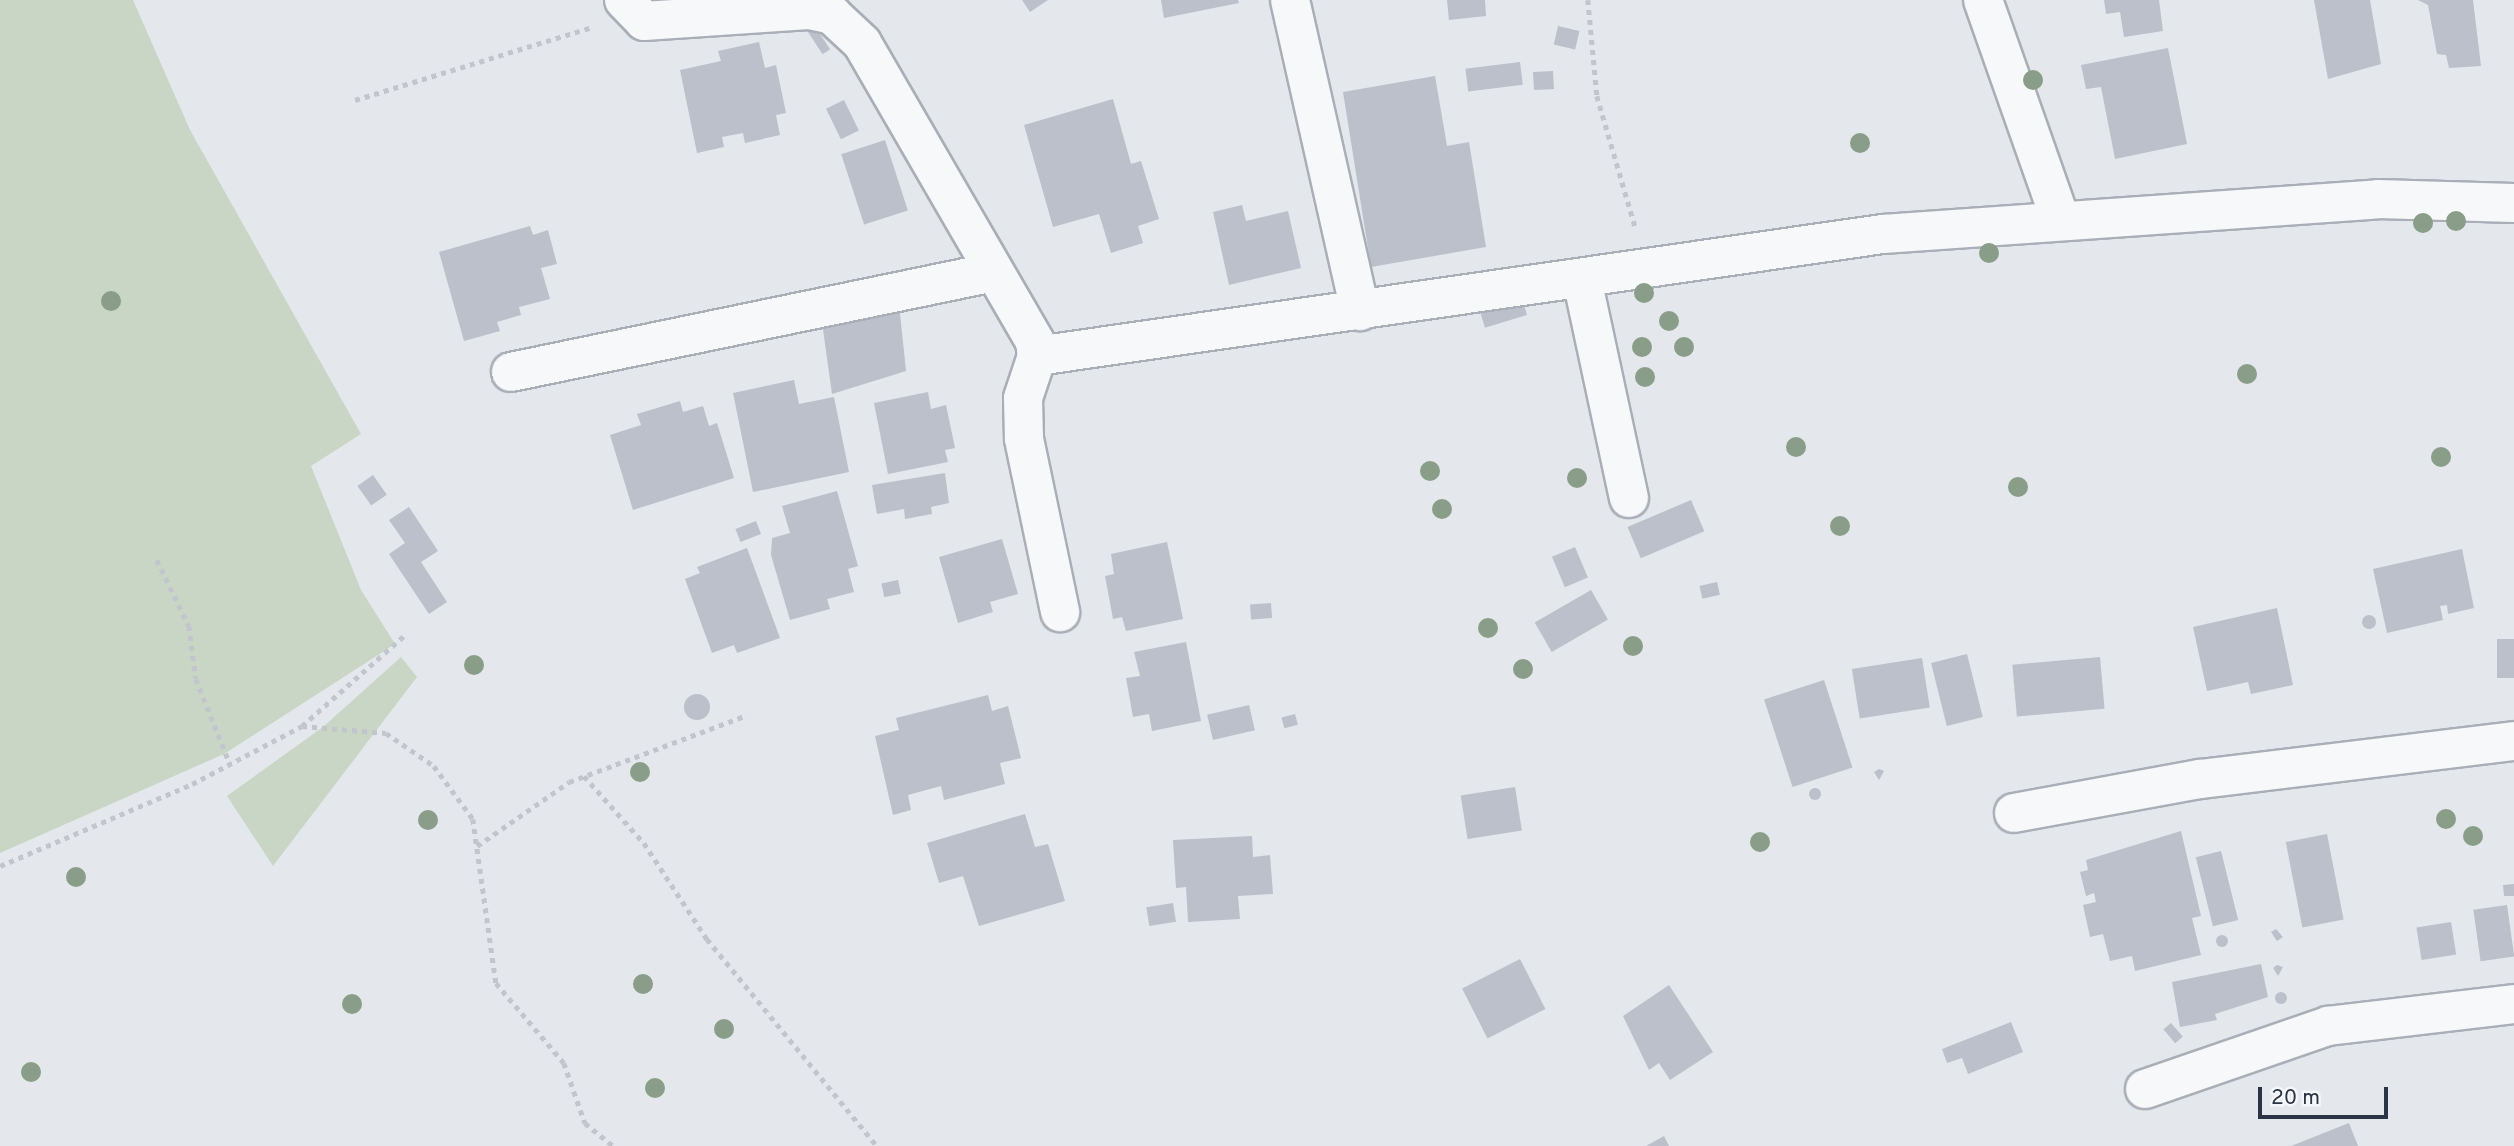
<!DOCTYPE html>
<html>
<head>
<meta charset="utf-8">
<style>
  body { margin:0 }
  #map { position:relative; width:2514px; height:1146px; overflow:hidden; background:#e4e7ec; font-family:Overpass,sans-serif }
  div>[style] { position:absolute }
  [style*='--x'] { left:calc(var(--x)*1px); top:calc(var(--y)*1px); width:calc(var(--w)*1px); rotate:calc(var(--a)*1deg) }
  .green>* { inset:0; background:#c9d6c5 }
  .building>* { inset:0; background:#bbc0ca; transform-origin:0 0 }
  .round { border-radius:50% }
  .path>* { height:4.5px; margin-top:-2.25px; transform-origin:0; background:repeating-linear-gradient(90deg,#c2c5cb 0 5px,transparent 0 10px) }
  .roads { filter:drop-shadow(2px 0 #a9aeb7) drop-shadow(-2px 0 #a9aeb7) drop-shadow(0 2px #a9aeb7) drop-shadow(0 -2px #a9aeb7) }
  .minor>* { height:38px; margin:-19px; padding:0 19px; transform-origin:19px; border-radius:19px; background:#f7f8fa }
  .trees>* { width:20px; height:20px; margin:-10px; border-radius:50%; background:#899d89 }
  span { translate:-50% -50%; white-space:nowrap; text-align:center; line-height:1.15; -webkit-text-stroke:7px #f4f6f9; paint-order:stroke }
  .scale { position:absolute; left:2258px; top:1087px; width:130px; height:32px; box-sizing:border-box; border:4px solid #2b3445; border-top:0; padding-left:9px; font-size:21px; line-height:24px; white-space:nowrap; color:#2b3445; -webkit-text-stroke:5px #f4f6f9; paint-order:stroke }
</style>
</head>
<body>
<div id="map">
  <div class="green">
    <div style="clip-path:polygon(0 0,133px 0,190px 130px,361px 434px,311px 466px,361px 590px,395px 644px,224px 754px,0 853px)"></div>
    <div style="clip-path:polygon(401px 657px,417px 677px,273px 866px,227px 796px,323px 727px)"></div>
  </div>
  <div class="building">
    <div style="clip-path:polygon(1022px 0,1048px 0,1030px 12px)"></div>
    <div style="clip-path:polygon(1161px 0,1238px 0,1239px 3px,1164px 18px)"></div>
    <div style="clip-path:polygon(1447px 0,1485px 0,1486px 16px,1449px 20px)"></div>
    <div style="clip-path:polygon(2104px 0,2159px 0,2163px 31px,2124px 37px,2120px 12px,2106px 14px)"></div>
    <div style="clip-path:polygon(2314px 0,2370px 0,2381px 64px,2328px 79px)"></div>
    <div style="clip-path:polygon(2418px 0,2473px 0,2481px 66px,2449px 68px,2446px 55px,2437px 54px,2428px 5px)"></div>
    <div style="left:811px;top:20px;width:35px;height:9px;rotate:57deg"></div>
    <div style="left:1558px;top:26px;width:22px;height:19px;rotate:13deg"></div>
    <div style="clip-path:polygon(759px 42px,765px 68px,776px 65px,786px 113px,776px 115px,780px 135px,745px 143px,743px 133px,722px 137px,724px 147px,697px 153px,680px 70px,721px 61px,718px 51px)"></div>
    <div style="clip-path:polygon(2168px 48px,2187px 144px,2115px 159px,2101px 87px,2086px 89px,2081px 65px)"></div>
    <div style="left:1520px;top:62px;width:23px;height:55px;rotate:83deg"></div>
    <div style="left:1553px;top:71px;width:18px;height:20px;rotate:87deg"></div>
    <div style="clip-path:polygon(1435px 76px,1447px 146px,1469px 142px,1486px 247px,1371px 267px,1343px 92px)"></div>
    <div style="clip-path:polygon(1113px 99px,1131px 164px,1141px 161px,1159px 219px,1138px 226px,1143px 243px,1111px 253px,1099px 214px,1053px 227px,1024px 125px)"></div>
    <div style="left:844px;top:100px;width:34px;height:20px;rotate:64deg"></div>
    <div style="left:885px;top:140px;width:74px;height:46px;rotate:72deg"></div>
    <div style="clip-path:polygon(1242px 205px,1246px 221px,1288px 211px,1301px 268px,1229px 285px,1213px 212px)"></div>
    <div style="clip-path:polygon(530px 226px,533px 235px,548px 230px,557px 264px,541px 268px,550px 299px,519px 307px,521px 315px,497px 322px,500px 331px,464px 341px,439px 252px)"></div>
    <div style="left:1520px;top:292px;width:24px;height:44px;rotate:73deg"></div>
    <div style="clip-path:polygon(899px 304px,906px 371px,832px 394px,822px 322px)"></div>
    <div style="clip-path:polygon(794px 380px,799px 404px,834px 397px,849px 472px,753px 492px,733px 393px)"></div>
    <div style="clip-path:polygon(928px 392px,931px 409px,946px 405px,955px 448px,945px 450px,948px 462px,888px 474px,874px 403px)"></div>
    <div style="clip-path:polygon(680px 401px,683px 412px,703px 406px,709px 426px,717px 423px,734px 478px,633px 510px,610px 435px,641px 425px,637px 414px)"></div>
    <div style="clip-path:polygon(945px 473px,949px 503px,931px 507px,932px 514px,905px 519px,904px 509px,877px 514px,872px 485px)"></div>
    <div style="left:373px;top:475px;width:24px;height:19px;rotate:55deg"></div>
    <div style="clip-path:polygon(837px 491px,858px 566px,848px 569px,854px 592px,827px 599px,830px 609px,790px 620px,771px 555px,772px 538px,790px 533px,782px 506px)"></div>
    <div style="left:1691px;top:500px;width:34px;height:69px;rotate:67deg"></div>
    <div style="clip-path:polygon(409px 507px,438px 551px,421px 562px,447px 602px,429px 614px,389px 554px,405px 543px,389px 520px)"></div>
    <div style="left:756px;top:521px;width:14px;height:22px;rotate:69deg"></div>
    <div style="clip-path:polygon(1002px 539px,1018px 594px,990px 602px,993px 612px,958px 623px,939px 557px)"></div>
    <div style="clip-path:polygon(1167px 542px,1183px 619px,1126px 631px,1122px 617px,1113px 619px,1105px 576px,1114px 574px,1111px 554px)"></div>
    <div style="left:1575px;top:547px;width:33px;height:25px;rotate:67deg"></div>
    <div style="clip-path:polygon(747px 548px,780px 638px,737px 653px,734px 645px,712px 653px,685px 579px,700px 573px,697px 567px)"></div>
    <div style="clip-path:polygon(2462px 549px,2474px 608px,2448px 614px,2447px 605px,2440px 606px,2443px 620px,2387px 633px,2373px 569px)"></div>
    <div style="left:898px;top:580px;width:14px;height:17px;rotate:78deg"></div>
    <div style="left:1717px;top:582px;width:13px;height:18px;rotate:77deg"></div>
    <div style="left:1591px;top:590px;width:34px;height:65px;rotate:60deg"></div>
    <div style="left:1271px;top:603px;width:15px;height:21px;rotate:86deg"></div>
    <div style="clip-path:polygon(2277px 608px,2293px 685px,2251px 694px,2248px 682px,2207px 691px,2193px 627px)"></div>
    <div class="round" style="left:2362px;top:615px;width:14px;height:14px"></div>
    <div style="left:2514px;top:639px;width:39px;height:17px;rotate:90deg"></div>
    <div style="clip-path:polygon(1186px 642px,1201px 721px,1152px 731px,1149px 714px,1133px 717px,1126px 678px,1140px 676px,1134px 652px)"></div>
    <div style="left:1967px;top:654px;width:65px;height:37px;rotate:76deg"></div>
    <div style="left:2100px;top:657px;width:52px;height:88px;rotate:85deg"></div>
    <div style="left:1922px;top:658px;width:50px;height:71px;rotate:81deg"></div>
    <div style="left:1824px;top:680px;width:92px;height:63px;rotate:72deg"></div>
    <div class="round" style="left:684px;top:694px;width:26px;height:26px"></div>
    <div style="clip-path:polygon(988px 695px,992px 711px,1008px 706px,1021px 758px,1000px 763px,1005px 784px,944px 800px,941px 786px,908px 795px,911px 810px,893px 815px,875px 736px,899px 730px,896px 718px)"></div>
    <div style="left:1249px;top:705px;width:26px;height:43px;rotate:77deg"></div>
    <div style="left:1295px;top:714px;width:11px;height:14px;rotate:75deg"></div>
    <div style="clip-path:polygon(1879px 769px,1884px 771px,1879px 780px,1874px 772px)"></div>
    <div style="left:1515px;top:787px;width:44px;height:55px;rotate:81deg"></div>
    <div class="round" style="left:1809px;top:788px;width:12px;height:12px"></div>
    <div style="clip-path:polygon(1025px 814px,1035px 847px,1048px 844px,1065px 901px,979px 926px,963px 876px,939px 883px,927px 843px)"></div>
    <div style="clip-path:polygon(2181px 831px,2201px 916px,2192px 918px,2201px 955px,2135px 971px,2132px 956px,2110px 961px,2103px 934px,2090px 937px,2083px 905px,2096px 902px,2094px 893px,2086px 896px,2080px 872px,2088px 870px,2086px 860px)"></div>
    <div style="left:2327px;top:834px;width:87px;height:42px;rotate:79deg"></div>
    <div style="clip-path:polygon(1252px 836px,1253px 857px,1270px 855px,1273px 894px,1238px 896px,1240px 919px,1188px 922px,1186px 887px,1176px 888px,1173px 840px)"></div>
    <div style="left:2221px;top:851px;width:71px;height:26px;rotate:76deg"></div>
    <div style="clip-path:polygon(2514px 884px,2514px 896px,2504px 896px,2503px 885px)"></div>
    <div style="left:1173px;top:903px;width:19px;height:27px;rotate:81deg"></div>
    <div style="left:2507px;top:905px;width:52px;height:34px;rotate:82deg"></div>
    <div style="left:2451px;top:922px;width:33px;height:35px;rotate:81deg"></div>
    <div style="clip-path:polygon(2276px 929px,2283px 937px,2277px 941px,2271px 932px)"></div>
    <div class="round" style="left:2216px;top:935px;width:12px;height:12px"></div>
    <div style="left:1520px;top:959px;width:56px;height:65px;rotate:63deg"></div>
    <div style="clip-path:polygon(2261px 964px,2268px 997px,2215px 1014px,2217px 1020px,2180px 1027px,2172px 982px)"></div>
    <div style="clip-path:polygon(2277px 965px,2283px 967px,2278px 976px,2273px 968px)"></div>
    <div style="clip-path:polygon(1669px 985px,1713px 1052px,1670px 1080px,1659px 1063px,1649px 1070px,1623px 1016px)"></div>
    <div class="round" style="left:2275px;top:992px;width:12px;height:12px"></div>
    <div style="clip-path:polygon(2011px 1022px,2023px 1052px,1968px 1074px,1962px 1058px,1947px 1063px,1942px 1049px)"></div>
    <div style="left:2171px;top:1023px;width:18px;height:10px;rotate:49deg"></div>
    <div style="clip-path:polygon(2349px 1123px,2358px 1146px,2291px 1146px)"></div>
    <div style="clip-path:polygon(1664px 1136px,1669px 1146px,1646px 1146px)"></div>
  </div>
  <div class="path">
    <div style="--x:1588;--y:0;--w:96;--a:84.6"></div>
    <div style="--x:1597;--y:96;--w:139;--a:73.7"></div>
    <div style="--x:355;--y:100;--w:249;--a:-17.1"></div>
    <div style="--x:157;--y:560;--w:73;--a:64.1"></div>
    <div style="--x:189;--y:626;--w:53;--a:82.5"></div>
    <div style="--x:196;--y:679;--w:92;--a:68.2"></div>
    <div style="--x:302;--y:726;--w:84;--a:4.8"></div>
    <div style="--x:386;--y:733;--w:58;--a:34.5"></div>
    <div style="--x:434;--y:766;--w:66;--a:53.7"></div>
    <div style="--x:473;--y:819;--w:166;--a:82"></div>
    <div style="--x:496;--y:983;--w:105;--a:49.6"></div>
    <div style="--x:564;--y:1063;--w:64;--a:70.7"></div>
    <div style="--x:585;--y:1123;--w:36;--a:39"></div>
    <div style="--x:584;--y:776;--w:90;--a:48.2"></div>
    <div style="--x:644;--y:843;--w:115;--a:56.7"></div>
    <div style="--x:707;--y:939;--w:268;--a:50.6"></div>
    <div style="--x:477;--y:846;--w:112;--a:-34.8"></div>
    <div style="--x:569;--y:782;--w:190;--a:-20.6"></div>
    <div style="--x:0;--y:866;--w:209;--a:-23.1"></div>
    <div style="--x:192;--y:784;--w:124;--a:-27.8"></div>
    <div style="--x:302;--y:726;--w:139;--a:-41.5"></div>
  </div>
  <div class="roads">
    <div class="minor">
      <div style="--x:624;--y:0;--w:29;--a:46"></div>
      <div style="--x:644;--y:21;--w:165;--a:-3.8"></div>
      <div style="--x:809;--y:10;--w:24;--a:12"></div>
      <div style="--x:832;--y:15;--w:41;--a:43"></div>
      <div style="--x:862;--y:43;--w:345;--a:59.9"></div>
      <div style="--x:1035;--y:342;--w:14;--a:82"></div>
      <div style="--x:1037;--y:356;--w:44;--a:108.4"></div>
      <div style="--x:1023;--y:398;--w:41;--a:88.6"></div>
      <div style="--x:1024;--y:439;--w:177;--a:78.2"></div>
      <div style="--x:1290;--y:0;--w:319;--a:77.3"></div>
      <div style="--x:1983;--y:0;--w:232;--a:70.6"></div>
      <div style="--x:1582;--y:279;--w:224;--a:77.9"></div>
      <div style="--x:1037;--y:356;--w:855;--a:-8.21"></div>
      <div style="--x:1883;--y:234;--w:496;--a:-4"></div>
      <div style="--x:2378;--y:199;--w:136;--a:1.7"></div>
      <div style="--x:511;--y:372;--w:492;--a:-11.7"></div>
      <div style="--x:2014;--y:813;--w:189;--a:-10.4"></div>
      <div style="--x:2200;--y:779;--w:316;--a:-6.9"></div>
      <div style="--x:2145;--y:1089;--w:194;--a:-19"></div>
      <div style="--x:2328;--y:1026;--w:187;--a:-6.7"></div>
    </div>
  </div>
  <div class="trees">
    <div style="left:2033px;top:80px"></div>
    <div style="left:1860px;top:143px"></div>
    <div style="left:2456px;top:221px"></div>
    <div style="left:2423px;top:223px"></div>
    <div style="left:1989px;top:253px"></div>
    <div style="left:1644px;top:293px"></div>
    <div style="left:111px;top:301px"></div>
    <div style="left:1669px;top:321px"></div>
    <div style="left:1642px;top:347px"></div>
    <div style="left:1684px;top:347px"></div>
    <div style="left:2247px;top:374px"></div>
    <div style="left:1645px;top:377px"></div>
    <div style="left:1796px;top:447px"></div>
    <div style="left:2441px;top:457px"></div>
    <div style="left:1430px;top:471px"></div>
    <div style="left:1577px;top:478px"></div>
    <div style="left:2018px;top:487px"></div>
    <div style="left:1442px;top:509px"></div>
    <div style="left:1840px;top:526px"></div>
    <div style="left:1488px;top:628px"></div>
    <div style="left:1633px;top:646px"></div>
    <div style="left:474px;top:665px"></div>
    <div style="left:1523px;top:669px"></div>
    <div style="left:640px;top:772px"></div>
    <div style="left:2446px;top:819px"></div>
    <div style="left:428px;top:820px"></div>
    <div style="left:2473px;top:836px"></div>
    <div style="left:1760px;top:842px"></div>
    <div style="left:76px;top:877px"></div>
    <div style="left:643px;top:984px"></div>
    <div style="left:352px;top:1004px"></div>
    <div style="left:724px;top:1029px"></div>
    <div style="left:31px;top:1072px"></div>
    <div style="left:655px;top:1088px"></div>
  </div>
  <div class="scale">20 m</div>
</div>
</body>
</html>
